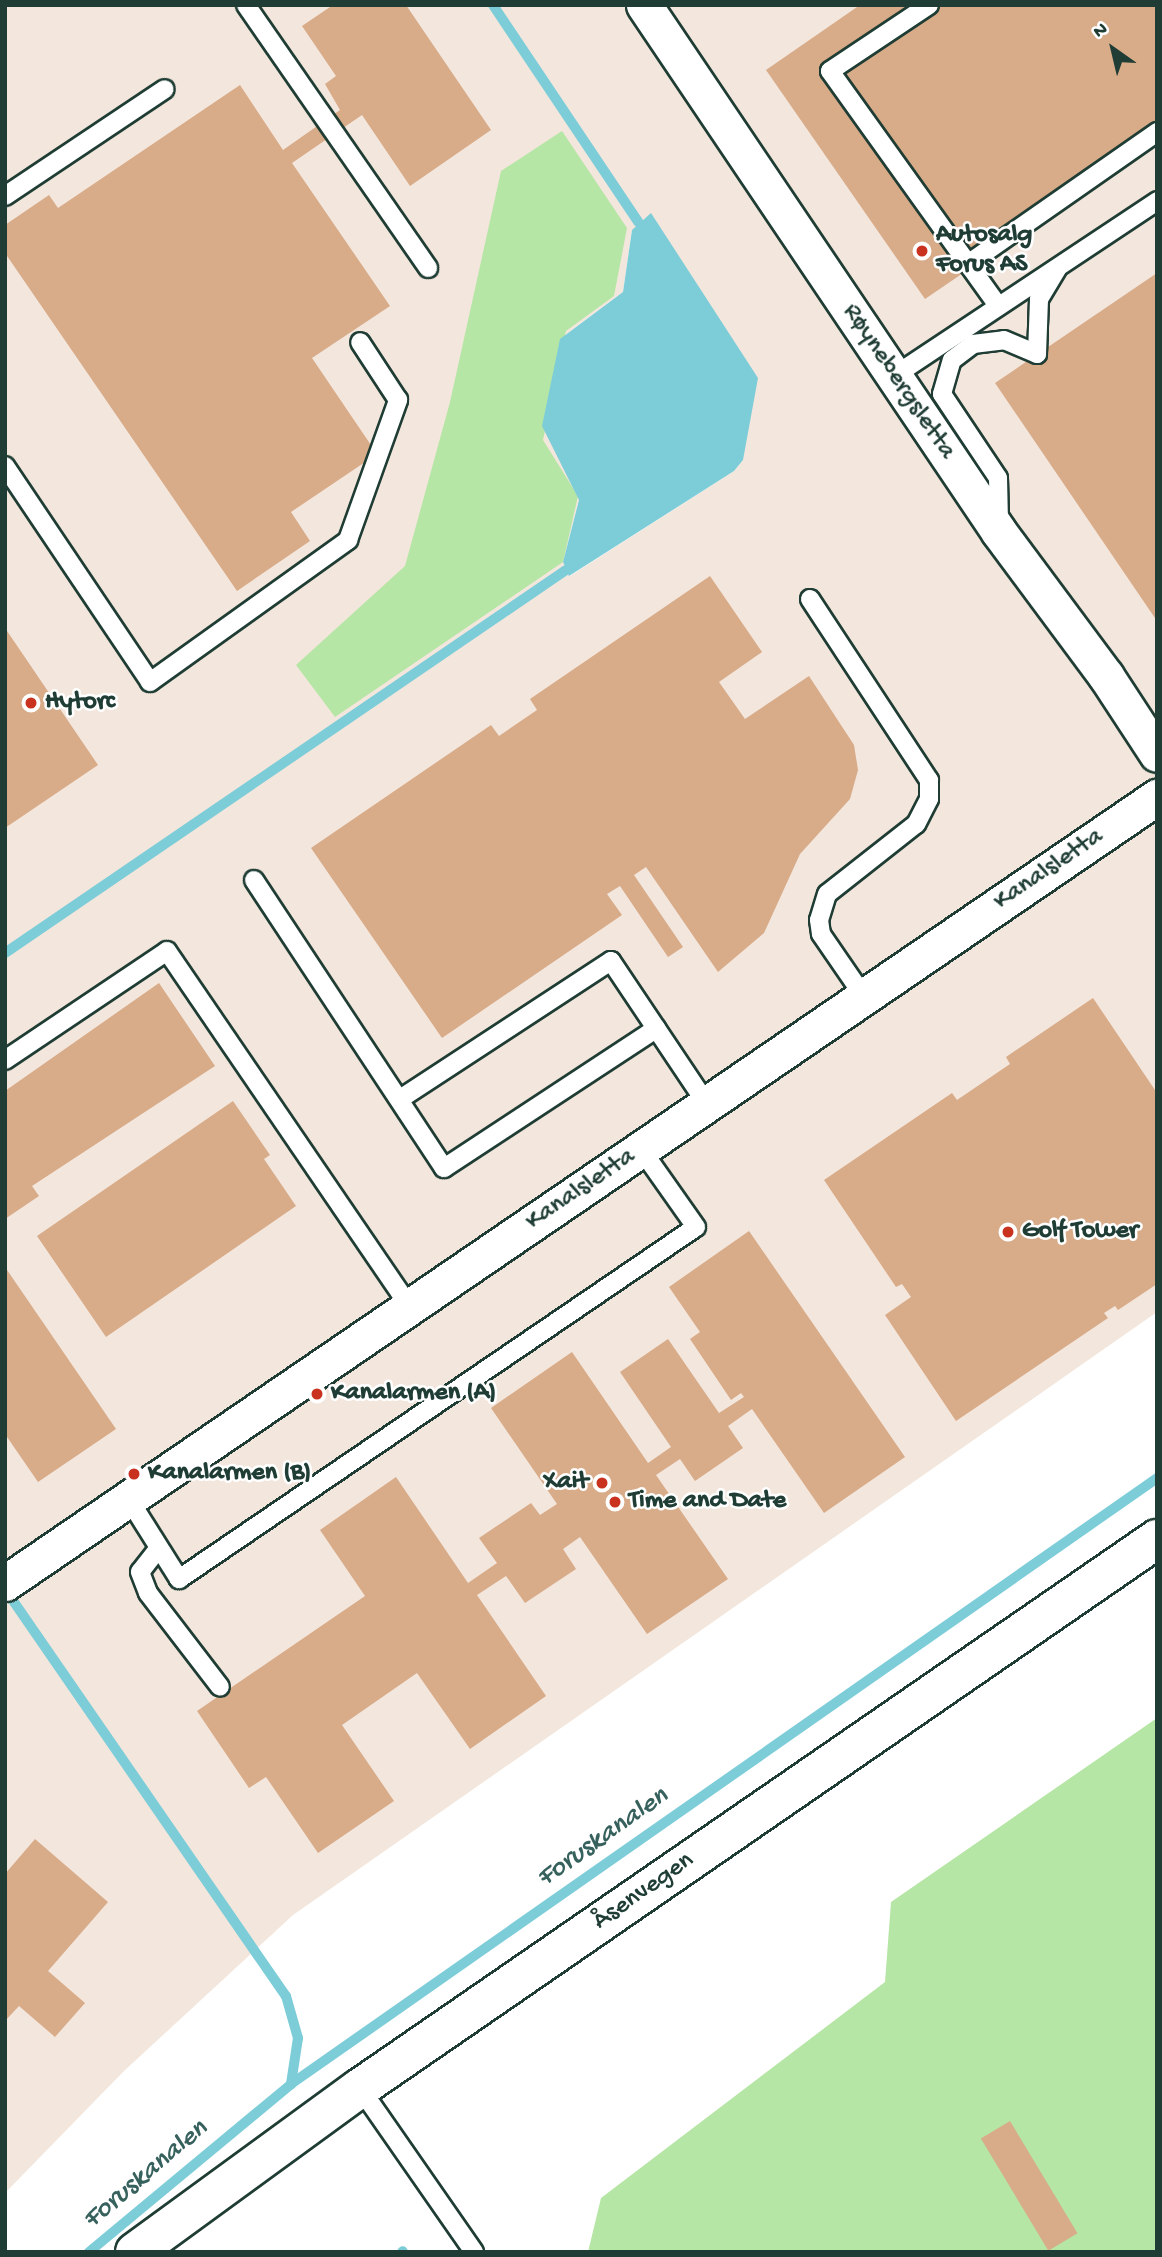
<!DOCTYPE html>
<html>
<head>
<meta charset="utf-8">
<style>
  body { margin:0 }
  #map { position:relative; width:1162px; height:2257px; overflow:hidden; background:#fff; font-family:"Gochi Hand",sans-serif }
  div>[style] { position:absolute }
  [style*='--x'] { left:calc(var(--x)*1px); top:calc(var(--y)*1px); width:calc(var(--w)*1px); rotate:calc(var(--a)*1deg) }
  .built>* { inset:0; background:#f3e6dc }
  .green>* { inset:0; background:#b6e6a5 }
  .water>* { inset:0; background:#7dcdd9 }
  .stream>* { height:10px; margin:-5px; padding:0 5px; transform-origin:5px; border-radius:5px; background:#7dcdd9 }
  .building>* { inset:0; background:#d8ab89; transform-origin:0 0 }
  .roads { filter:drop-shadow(2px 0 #1f3d34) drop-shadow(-2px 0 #1f3d34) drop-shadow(0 2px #1f3d34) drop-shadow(0 -2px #1f3d34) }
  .service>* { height:18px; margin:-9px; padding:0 9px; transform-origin:9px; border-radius:9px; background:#fff }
  .minor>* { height:35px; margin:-17.5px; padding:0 17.5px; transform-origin:17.5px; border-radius:17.5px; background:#fff }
  .tertiary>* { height:38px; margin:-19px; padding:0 19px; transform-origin:19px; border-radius:19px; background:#fff }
  .dots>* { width:19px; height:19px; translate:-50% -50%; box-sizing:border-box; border:4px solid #fff; border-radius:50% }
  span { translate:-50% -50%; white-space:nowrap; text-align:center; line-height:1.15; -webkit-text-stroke:5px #fff; paint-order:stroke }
  .poi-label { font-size:26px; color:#1f3d34; font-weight:700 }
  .left { translate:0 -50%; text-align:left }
  .right { translate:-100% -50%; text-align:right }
  .street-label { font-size:26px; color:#1f3d34 }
  .water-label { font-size:28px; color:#36615d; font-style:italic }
  .frame { position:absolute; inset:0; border:7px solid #1f3d34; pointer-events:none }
  .north { position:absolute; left:1078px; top:14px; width:70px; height:70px; -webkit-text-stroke:5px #fff; paint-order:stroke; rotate:326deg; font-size:19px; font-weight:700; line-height:28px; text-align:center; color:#1f3d34 }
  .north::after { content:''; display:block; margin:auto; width:24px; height:32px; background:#1f3d34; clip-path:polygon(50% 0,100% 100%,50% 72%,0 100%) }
</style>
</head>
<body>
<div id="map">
  <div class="built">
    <div style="clip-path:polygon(evenodd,5px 5px,1157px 5px,1157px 1312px,293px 1915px,124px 2071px,5px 2193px,5px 5px,632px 230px,743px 460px,734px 471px,570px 576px,563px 562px,579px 500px,560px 339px,623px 292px,632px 230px)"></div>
  </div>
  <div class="green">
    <div style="clip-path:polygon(562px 131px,627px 228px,614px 296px,566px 331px,543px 440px,578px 496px,563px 562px,335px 717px,296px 665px,405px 566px,450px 402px,501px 171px)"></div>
    <div style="clip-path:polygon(1157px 1718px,1157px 2252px,588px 2252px,601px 2198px,885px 1982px,891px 1902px)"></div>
  </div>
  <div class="water">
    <div style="clip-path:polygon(651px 213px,758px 378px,743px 460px,734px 471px,569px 576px,563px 562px,579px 500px,542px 426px,560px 339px,623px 292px,632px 230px)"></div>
  </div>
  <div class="stream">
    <div style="--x:493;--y:5;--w:261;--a:56.2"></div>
    <div style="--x:5;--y:953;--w:679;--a:-34.32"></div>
    <div style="--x:5;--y:1589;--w:495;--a:55.4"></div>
    <div style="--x:286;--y:1996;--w:44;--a:74.1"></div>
    <div style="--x:298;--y:2038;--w:47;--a:98.7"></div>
    <div style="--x:89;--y:2252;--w:263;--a:-39.7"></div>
    <div style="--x:291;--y:2084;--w:1057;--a:-34.98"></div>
    <div style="--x:402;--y:2252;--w:1;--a:-45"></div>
  </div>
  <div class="building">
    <div style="clip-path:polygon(333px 5px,406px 5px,491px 130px,410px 186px,362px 115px,292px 163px,390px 306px,312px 358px,377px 454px,291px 512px,310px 541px,237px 591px,5px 253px,5px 225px,49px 195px,58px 208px,240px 85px,283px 150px,340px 110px,325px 84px,336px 76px,302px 26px)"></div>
    <div style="clip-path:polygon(860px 5px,1157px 5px,1157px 141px,925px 299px,766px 70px)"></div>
    <div style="clip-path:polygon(1157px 273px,1157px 621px,995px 383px)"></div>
    <div style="clip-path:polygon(710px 576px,762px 652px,719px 682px,745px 719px,809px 676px,854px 745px,858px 770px,850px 799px,800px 854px,764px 933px,718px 972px,646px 867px,634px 875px,683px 947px,668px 957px,620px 886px,607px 894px,622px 915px,442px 1038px,311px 848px,491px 725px,499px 736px,537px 710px,530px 699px)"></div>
    <div style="clip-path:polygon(5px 628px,98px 765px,5px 828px)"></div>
    <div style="clip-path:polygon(159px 983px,215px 1066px,32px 1186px,39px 1196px,5px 1219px,5px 1091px)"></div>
    <div style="clip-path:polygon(1093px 998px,1157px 1093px,1157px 1284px,1118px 1310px,1115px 1306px,1104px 1313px,1108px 1318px,956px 1421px,885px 1315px,911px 1297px,902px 1284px,896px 1287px,824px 1180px,952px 1093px,957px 1100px,1010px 1064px,1006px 1057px)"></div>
    <div style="clip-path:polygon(233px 1101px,270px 1155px,264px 1159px,296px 1206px,106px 1337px,37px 1236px)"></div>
    <div style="clip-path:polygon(749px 1231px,905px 1457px,824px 1513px,752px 1409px,728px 1426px,743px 1448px,695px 1481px,680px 1459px,656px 1475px,728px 1579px,647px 1634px,580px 1537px,563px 1549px,576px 1569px,525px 1603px,506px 1576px,477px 1595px,546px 1696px,470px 1749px,417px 1673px,342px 1725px,394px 1801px,318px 1853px,266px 1777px,249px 1788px,197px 1711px,365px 1596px,320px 1530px,396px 1477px,468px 1583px,497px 1563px,479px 1538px,531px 1503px,540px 1515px,557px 1504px,491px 1408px,572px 1352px,648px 1463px,671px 1447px,620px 1372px,668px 1339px,719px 1413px,744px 1397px,741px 1393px,731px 1400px,690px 1339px,700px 1332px,669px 1287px)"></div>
    <div style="clip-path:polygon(5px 1267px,116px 1429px,38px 1482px,5px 1434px)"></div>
    <div style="clip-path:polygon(35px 1839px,108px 1902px,48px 1971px,85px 2003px,55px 2037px,19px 2006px,5px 2021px,5px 1874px)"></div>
    <div style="left:1010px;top:2121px;width:131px;height:34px;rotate:59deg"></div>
  </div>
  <div class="roads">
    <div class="service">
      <div style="--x:246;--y:5;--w:320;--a:55.3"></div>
      <div style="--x:929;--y:5;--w:119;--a:146.3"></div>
      <div style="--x:830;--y:71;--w:289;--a:54.4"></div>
      <div style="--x:5;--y:196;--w:192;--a:-33.8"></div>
      <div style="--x:968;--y:264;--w:231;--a:-34.9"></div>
      <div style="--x:894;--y:376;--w:316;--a:-33.6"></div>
      <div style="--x:5;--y:466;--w:260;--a:56.1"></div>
      <div style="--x:150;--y:682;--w:244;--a:-35.6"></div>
      <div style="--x:348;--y:540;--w:149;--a:-70.3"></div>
      <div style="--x:398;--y:400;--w:69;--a:-123.2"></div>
      <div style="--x:999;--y:522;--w:44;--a:-91.3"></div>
      <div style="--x:998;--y:478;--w:101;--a:-123.7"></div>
      <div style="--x:942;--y:394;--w:35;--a:-74"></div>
      <div style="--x:952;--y:360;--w:26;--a:-37"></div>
      <div style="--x:973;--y:344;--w:31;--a:-7"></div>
      <div style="--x:1004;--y:340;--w:36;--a:23"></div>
      <div style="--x:1037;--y:354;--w:55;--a:-87.9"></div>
      <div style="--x:1039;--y:299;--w:35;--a:-59"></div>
      <div style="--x:810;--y:599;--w:217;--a:56.7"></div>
      <div style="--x:929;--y:780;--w:19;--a:90"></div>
      <div style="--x:929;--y:799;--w:28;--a:117"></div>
      <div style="--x:916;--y:824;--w:113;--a:141.8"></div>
      <div style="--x:827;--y:894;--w:27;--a:107"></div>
      <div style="--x:819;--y:920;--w:14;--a:82"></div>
      <div style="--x:821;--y:934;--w:74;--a:55.5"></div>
      <div style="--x:254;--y:880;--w:345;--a:56.6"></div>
      <div style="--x:444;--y:1168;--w:254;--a:-33.3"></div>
      <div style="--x:5;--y:1060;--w:195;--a:-33.9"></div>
      <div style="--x:167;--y:951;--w:431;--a:55.7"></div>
      <div style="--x:400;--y:1099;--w:252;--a:-33.2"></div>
      <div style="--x:611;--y:961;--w:171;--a:56.2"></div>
      <div style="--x:128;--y:1498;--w:96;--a:57.8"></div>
      <div style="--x:179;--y:1579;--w:625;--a:-34.25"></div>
      <div style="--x:696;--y:1227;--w:95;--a:-125.2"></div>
      <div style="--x:158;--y:1549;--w:29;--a:128"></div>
      <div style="--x:140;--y:1572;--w:22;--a:69"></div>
      <div style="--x:148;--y:1593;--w:118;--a:52.5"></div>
      <div style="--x:360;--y:2088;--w:200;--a:55.2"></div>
    </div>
    <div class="minor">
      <div style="--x:644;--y:5;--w:635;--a:56.03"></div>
      <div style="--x:999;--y:532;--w:179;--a:53.4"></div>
      <div style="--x:1106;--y:676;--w:93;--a:56.8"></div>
      <div style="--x:5;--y:1583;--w:1395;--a:-34.31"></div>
    </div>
    <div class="tertiary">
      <div style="--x:135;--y:2252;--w:278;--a:-36.1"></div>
      <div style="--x:360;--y:2088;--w:968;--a:-34.56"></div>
    </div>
  </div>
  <div class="dots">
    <div style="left:922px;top:251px;background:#c8321e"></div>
    <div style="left:31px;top:703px;background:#c8321e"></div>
    <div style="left:1008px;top:1232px;background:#c8321e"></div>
    <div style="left:317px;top:1394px;background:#c8321e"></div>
    <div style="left:134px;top:1474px;background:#c8321e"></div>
    <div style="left:602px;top:1483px;background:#c8321e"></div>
    <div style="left:615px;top:1502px;background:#c8321e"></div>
  </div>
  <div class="poi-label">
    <span class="left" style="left:936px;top:251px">Autosalg<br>Forus AS</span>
    <span class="left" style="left:45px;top:703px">Hytorc</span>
    <span class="left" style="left:1022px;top:1232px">Golf Tower</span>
    <span class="left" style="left:331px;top:1394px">Kanalarmen (A)</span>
    <span class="left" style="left:148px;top:1474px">Kanalarmen (B)</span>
    <span class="right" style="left:588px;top:1483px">Xait</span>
    <span class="left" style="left:629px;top:1502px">Time and Date</span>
  </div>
  <div class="street-label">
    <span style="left:898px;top:382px;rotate:56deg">Røynebergsletta</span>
    <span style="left:1049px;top:870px;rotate:-34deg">Kanalsletta</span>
    <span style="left:581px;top:1190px;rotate:-34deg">Kanalsletta</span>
    <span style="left:644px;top:1892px;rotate:-35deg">Åsenvegen</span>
  </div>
  <div class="water-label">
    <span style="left:603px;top:1838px;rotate:-35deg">Foruskanalen</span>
    <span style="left:146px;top:2175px;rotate:-40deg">Foruskanalen</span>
  </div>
  <div class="frame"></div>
  <div class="north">N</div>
</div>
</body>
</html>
